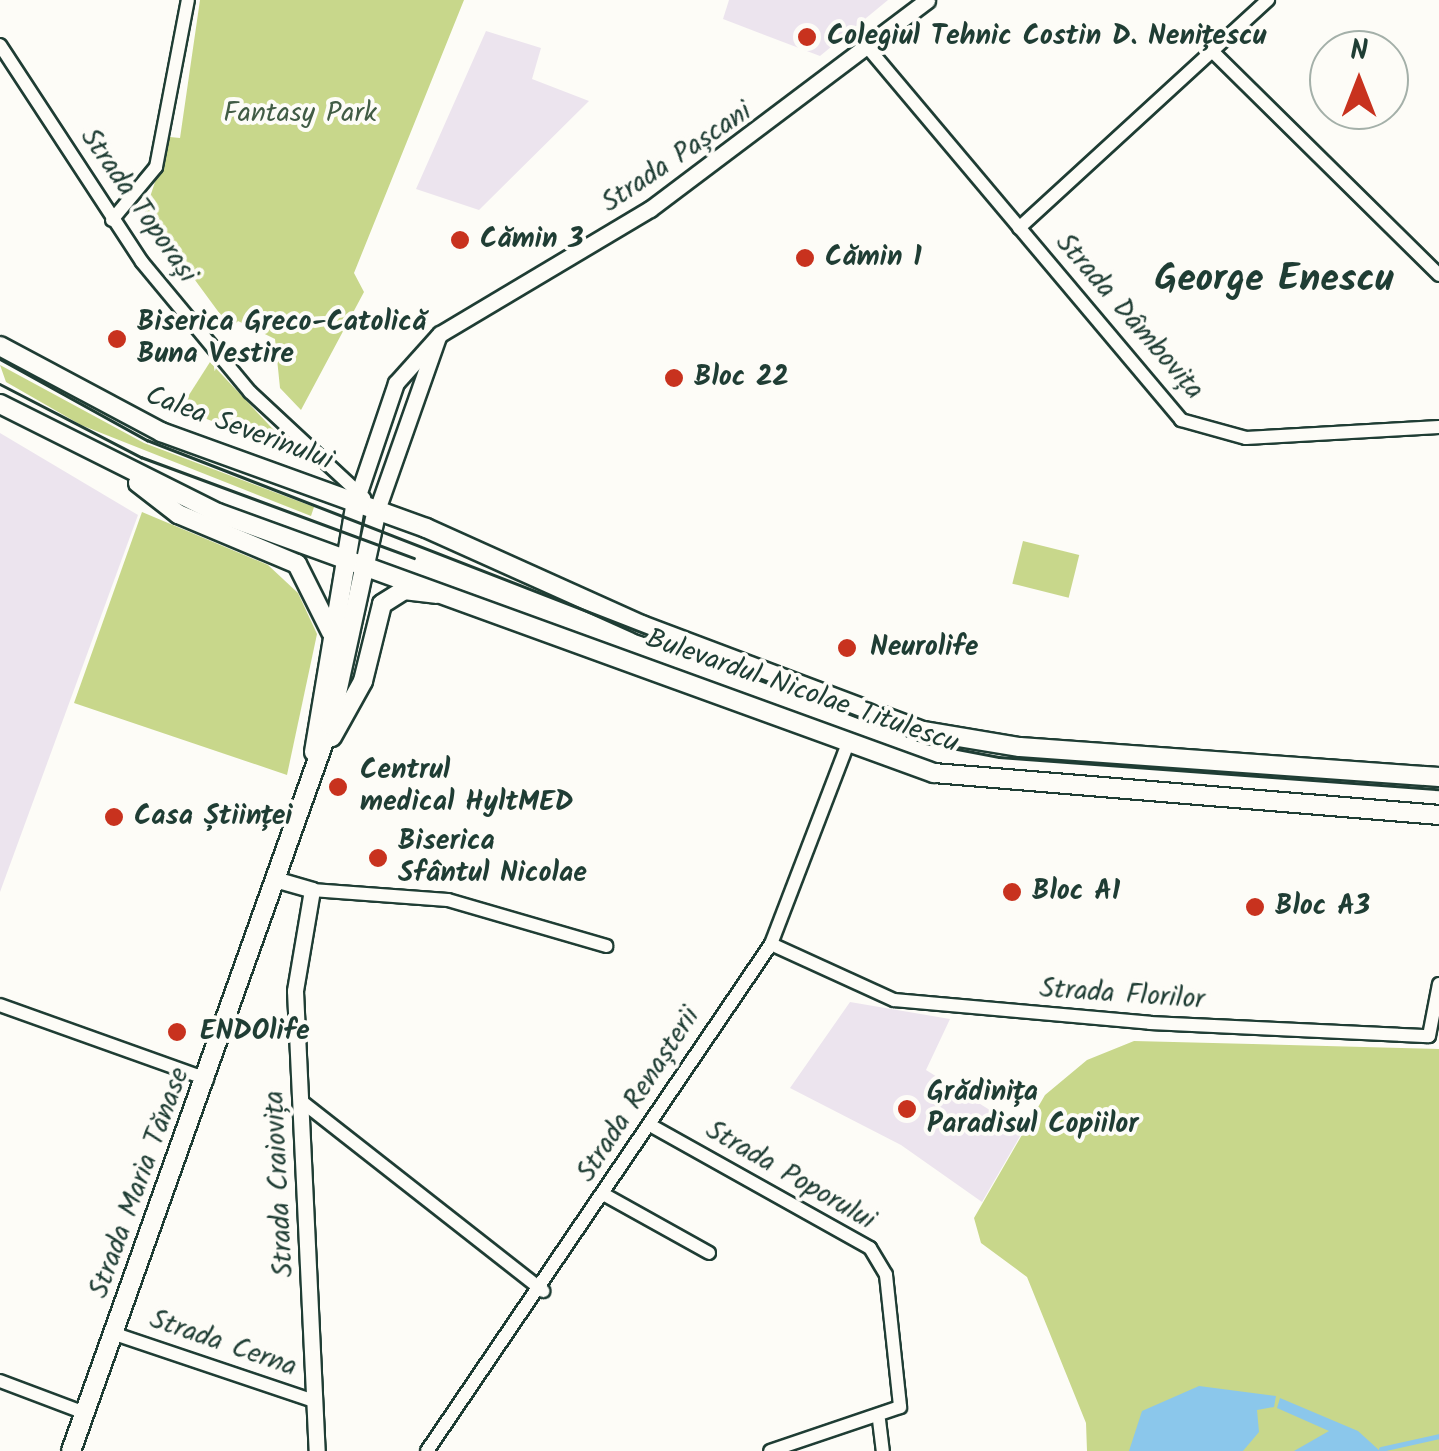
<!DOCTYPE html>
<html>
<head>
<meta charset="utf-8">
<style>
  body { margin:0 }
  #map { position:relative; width:1439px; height:1451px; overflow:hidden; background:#fdfcf7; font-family:Kalam,sans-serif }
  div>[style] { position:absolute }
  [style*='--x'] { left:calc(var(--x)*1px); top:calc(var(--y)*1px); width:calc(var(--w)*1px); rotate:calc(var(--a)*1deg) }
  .built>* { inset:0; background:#ece4ee }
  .green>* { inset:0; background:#c8d78b; transform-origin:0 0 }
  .water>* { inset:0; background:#8bc7eb }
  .stream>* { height:5px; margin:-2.5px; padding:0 2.5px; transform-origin:2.5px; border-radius:2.5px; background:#8bc7eb }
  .roads { filter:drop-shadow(2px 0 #1f3d34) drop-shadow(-2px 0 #1f3d34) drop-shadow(0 2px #1f3d34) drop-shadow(0 -2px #1f3d34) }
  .minor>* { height:12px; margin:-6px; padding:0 6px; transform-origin:6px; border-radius:6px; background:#fdfcf7 }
  .tertiary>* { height:15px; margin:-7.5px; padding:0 7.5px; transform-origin:7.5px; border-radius:7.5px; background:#fdfcf7 }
  .secondary>* { height:18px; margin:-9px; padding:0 9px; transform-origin:9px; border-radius:9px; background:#fdfcf7 }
  .tram>* { height:2.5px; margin:-1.25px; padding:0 1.25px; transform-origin:1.25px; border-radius:1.25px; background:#1f3d34 }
  .dots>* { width:28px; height:28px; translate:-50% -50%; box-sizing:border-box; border:5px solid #fdfcf7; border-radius:50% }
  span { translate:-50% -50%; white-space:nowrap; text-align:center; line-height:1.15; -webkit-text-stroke:8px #fdfcf7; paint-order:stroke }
  .poi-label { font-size:28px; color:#1f3d34; font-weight:700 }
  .left { translate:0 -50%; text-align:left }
  .park-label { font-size:28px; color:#415c45 }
  .street-label { font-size:28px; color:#1f3d34 }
  .district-label { font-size:38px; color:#1f3d34; font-weight:700 }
  .north { position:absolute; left:1309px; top:30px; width:100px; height:100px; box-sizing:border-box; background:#fdfcf7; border:2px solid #a4b0a9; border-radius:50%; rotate:0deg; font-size:28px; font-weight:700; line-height:40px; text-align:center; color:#1f3d34 }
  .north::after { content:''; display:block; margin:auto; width:35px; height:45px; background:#c8321e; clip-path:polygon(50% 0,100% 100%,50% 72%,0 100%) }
</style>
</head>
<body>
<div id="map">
  <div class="built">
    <div style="clip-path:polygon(729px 0,888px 0,820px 56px,723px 19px)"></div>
    <div style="clip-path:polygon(486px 31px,541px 48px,532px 79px,589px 101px,479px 210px,416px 189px)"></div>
    <div style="clip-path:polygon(0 433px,138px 515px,0 892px)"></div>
    <div style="clip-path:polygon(850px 1002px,950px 1019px,926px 1070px,1023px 1131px,982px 1202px,901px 1145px,790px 1088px)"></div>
  </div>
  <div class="green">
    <div style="clip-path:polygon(200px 0,464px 0,354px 273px,364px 292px,301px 410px,280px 388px,275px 339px,238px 321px,231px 329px,145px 212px,170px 137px,180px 138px)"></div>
    <div style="clip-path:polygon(210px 362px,286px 443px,284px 448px,180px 409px)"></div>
    <div style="clip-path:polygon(0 365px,144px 443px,314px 507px,311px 516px,81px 425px,6px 382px)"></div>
    <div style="clip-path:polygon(142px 512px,268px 565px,298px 593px,317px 634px,287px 775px,74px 703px)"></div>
    <div style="left:1023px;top:541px;width:58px;height:44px;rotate:14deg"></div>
    <div style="clip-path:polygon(1134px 1041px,1439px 1049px,1439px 1451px,1087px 1451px,1086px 1423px,1027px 1277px,981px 1243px,974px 1218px,1045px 1095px,1087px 1060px)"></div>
  </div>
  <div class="water">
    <div style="clip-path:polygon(1199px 1386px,1276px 1396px,1274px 1407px,1257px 1410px,1259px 1432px,1243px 1451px,1129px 1451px,1142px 1411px)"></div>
    <div style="clip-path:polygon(1280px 1398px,1358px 1431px,1380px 1451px,1294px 1451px,1329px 1431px,1277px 1408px)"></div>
  </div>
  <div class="stream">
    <div style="--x:1381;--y:1449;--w:59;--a:-12.6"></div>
  </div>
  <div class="roads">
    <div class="minor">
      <div style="--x:0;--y:45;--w:259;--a:56.8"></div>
      <div style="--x:142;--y:262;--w:169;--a:50.3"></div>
      <div style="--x:250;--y:392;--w:156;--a:42.9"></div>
      <div style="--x:869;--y:49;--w:485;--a:49.9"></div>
      <div style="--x:1181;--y:420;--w:67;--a:15.5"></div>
      <div style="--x:1246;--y:438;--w:193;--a:-3.3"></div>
      <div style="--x:1212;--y:51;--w:319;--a:44.6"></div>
      <div style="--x:112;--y:220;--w:69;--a:-50.3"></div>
      <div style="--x:156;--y:167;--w:170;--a:-79.2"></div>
      <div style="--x:1019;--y:228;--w:338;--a:-42.5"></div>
      <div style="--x:312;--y:890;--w:136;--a:4.2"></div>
      <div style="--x:448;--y:900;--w:165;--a:16.2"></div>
      <div style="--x:771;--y:944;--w:135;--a:24.5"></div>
      <div style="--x:894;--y:1000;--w:257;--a:5.1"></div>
      <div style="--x:1150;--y:1023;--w:279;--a:2.7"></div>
      <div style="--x:1429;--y:1036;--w:53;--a:-79.1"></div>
      <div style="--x:0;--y:1005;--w:220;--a:19.7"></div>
      <div style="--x:301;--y:1101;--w:308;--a:38.1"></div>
      <div style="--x:650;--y:1125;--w:252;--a:29.2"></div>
      <div style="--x:870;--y:1248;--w:31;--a:59"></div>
      <div style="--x:886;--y:1275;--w:133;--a:83.9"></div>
      <div style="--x:900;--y:1407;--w:137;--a:161.3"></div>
      <div style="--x:605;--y:1195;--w:119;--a:29.1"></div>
      <div style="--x:115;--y:1334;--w:210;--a:18.6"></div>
      <div style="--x:0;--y:1381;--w:91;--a:20.6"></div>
      <div style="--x:879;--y:1420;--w:31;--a:83"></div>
      <div style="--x:427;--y:1451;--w:613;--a:-55.84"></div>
      <div style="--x:771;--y:944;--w:215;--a:-69"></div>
    </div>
    <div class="tertiary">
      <div style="--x:356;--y:501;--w:125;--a:-71.3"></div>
      <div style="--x:396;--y:383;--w:66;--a:-48.1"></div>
      <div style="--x:440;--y:334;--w:244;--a:-30.8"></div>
      <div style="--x:650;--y:209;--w:347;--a:-37"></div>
      <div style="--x:377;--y:510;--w:183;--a:-70.6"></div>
      <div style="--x:278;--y:880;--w:35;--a:16"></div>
      <div style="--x:312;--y:890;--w:102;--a:99.6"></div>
      <div style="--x:295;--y:991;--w:461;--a:87.3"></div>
    </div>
    <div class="secondary">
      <div style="--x:0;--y:346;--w:183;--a:28.1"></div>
      <div style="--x:161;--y:432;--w:282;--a:19.9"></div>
      <div style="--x:426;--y:528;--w:237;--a:24.2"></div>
      <div style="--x:642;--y:625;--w:300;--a:20.7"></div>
      <div style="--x:923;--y:731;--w:98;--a:9.4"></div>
      <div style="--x:1020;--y:747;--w:420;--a:4.1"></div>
      <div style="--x:0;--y:404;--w:244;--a:26.6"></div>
      <div style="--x:218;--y:513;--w:762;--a:19.96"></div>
      <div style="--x:934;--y:773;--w:507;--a:4.75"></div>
      <div style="--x:138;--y:483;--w:51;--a:37.8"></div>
      <div style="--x:178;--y:514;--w:129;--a:22.8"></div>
      <div style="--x:297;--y:564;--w:76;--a:63.4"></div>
      <div style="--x:332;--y:737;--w:64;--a:-61"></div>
      <div style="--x:363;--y:681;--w:79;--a:-76.1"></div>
      <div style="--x:382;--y:604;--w:26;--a:-32"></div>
      <div style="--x:404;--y:590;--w:32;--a:7"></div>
      <div style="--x:314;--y:752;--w:254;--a:-80.5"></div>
      <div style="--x:71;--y:1451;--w:771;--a:-70.37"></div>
      <div style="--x:330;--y:725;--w:220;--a:-77.7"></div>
    </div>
  </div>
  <div class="tram">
    <div style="--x:0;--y:359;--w:168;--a:28.9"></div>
    <div style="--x:147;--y:440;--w:836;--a:21.25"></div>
    <div style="--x:926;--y:743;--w:74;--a:10.9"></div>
    <div style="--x:999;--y:757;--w:441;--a:4.2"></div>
    <div style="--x:0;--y:384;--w:159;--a:27.4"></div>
    <div style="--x:141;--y:457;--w:291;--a:20.3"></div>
  </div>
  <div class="dots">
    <div style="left:807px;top:37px;background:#c8321e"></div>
    <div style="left:460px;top:240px;background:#c8321e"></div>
    <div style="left:805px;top:258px;background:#c8321e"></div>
    <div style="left:117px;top:339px;background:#c8321e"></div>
    <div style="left:674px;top:378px;background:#c8321e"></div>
    <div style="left:847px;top:648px;background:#c8321e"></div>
    <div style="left:338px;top:787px;background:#c8321e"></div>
    <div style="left:114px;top:817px;background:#c8321e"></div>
    <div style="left:378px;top:858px;background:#c8321e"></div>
    <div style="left:1012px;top:892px;background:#c8321e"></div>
    <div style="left:1255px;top:907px;background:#c8321e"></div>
    <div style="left:177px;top:1032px;background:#c8321e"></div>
    <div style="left:907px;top:1109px;background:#c8321e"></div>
  </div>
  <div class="poi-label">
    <span class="left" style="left:827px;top:37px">Colegiul Tehnic Costin D. Nenițescu</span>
    <span class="left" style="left:480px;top:240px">Cămin 3</span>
    <span class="left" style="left:825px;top:258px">Cămin 1</span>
    <span class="left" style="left:137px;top:339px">Biserica Greco-Catolică<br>Buna Vestire</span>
    <span class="left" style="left:694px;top:378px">Bloc 22</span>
    <span class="left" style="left:870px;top:648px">Neurolife</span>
    <span class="left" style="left:360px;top:787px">Centrul<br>medical HyltMED</span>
    <span class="left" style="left:134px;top:817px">Casa Științei</span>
    <span class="left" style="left:398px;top:858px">Biserica<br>Sfântul Nicolae</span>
    <span class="left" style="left:1032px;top:892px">Bloc A1</span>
    <span class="left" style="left:1275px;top:907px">Bloc A3</span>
    <span class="left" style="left:200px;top:1032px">ENDOlife</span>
    <span class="left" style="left:927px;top:1109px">Grădinița<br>Paradisul Copiilor</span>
  </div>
  <div class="park-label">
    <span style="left:300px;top:114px">Fantasy Park</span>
  </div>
  <div class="street-label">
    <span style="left:677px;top:158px;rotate:-34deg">Strada Pașcani</span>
    <span style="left:138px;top:206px;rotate:55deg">Strada Toporași</span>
    <span style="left:1129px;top:317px;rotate:49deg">Strada Dâmbovița</span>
    <span style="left:239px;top:429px;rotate:20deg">Calea Severinului</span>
    <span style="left:802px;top:692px;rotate:19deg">Bulevardul Nicolae Titulescu</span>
    <span style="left:1122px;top:995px;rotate:4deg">Strada Florilor</span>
    <span style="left:639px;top:1095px;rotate:-57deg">Strada Renașterii</span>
    <span style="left:790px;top:1176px;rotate:30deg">Strada Poporului</span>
    <span style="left:140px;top:1183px;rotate:-70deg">Strada Maria Tănase</span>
    <span style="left:280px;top:1184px;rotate:-93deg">Strada Craiovița</span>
    <span style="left:223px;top:1344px;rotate:19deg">Strada Cerna</span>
  </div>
  <div class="district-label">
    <span style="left:1274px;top:281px">George Enescu</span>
  </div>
  <div class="north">N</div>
</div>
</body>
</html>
